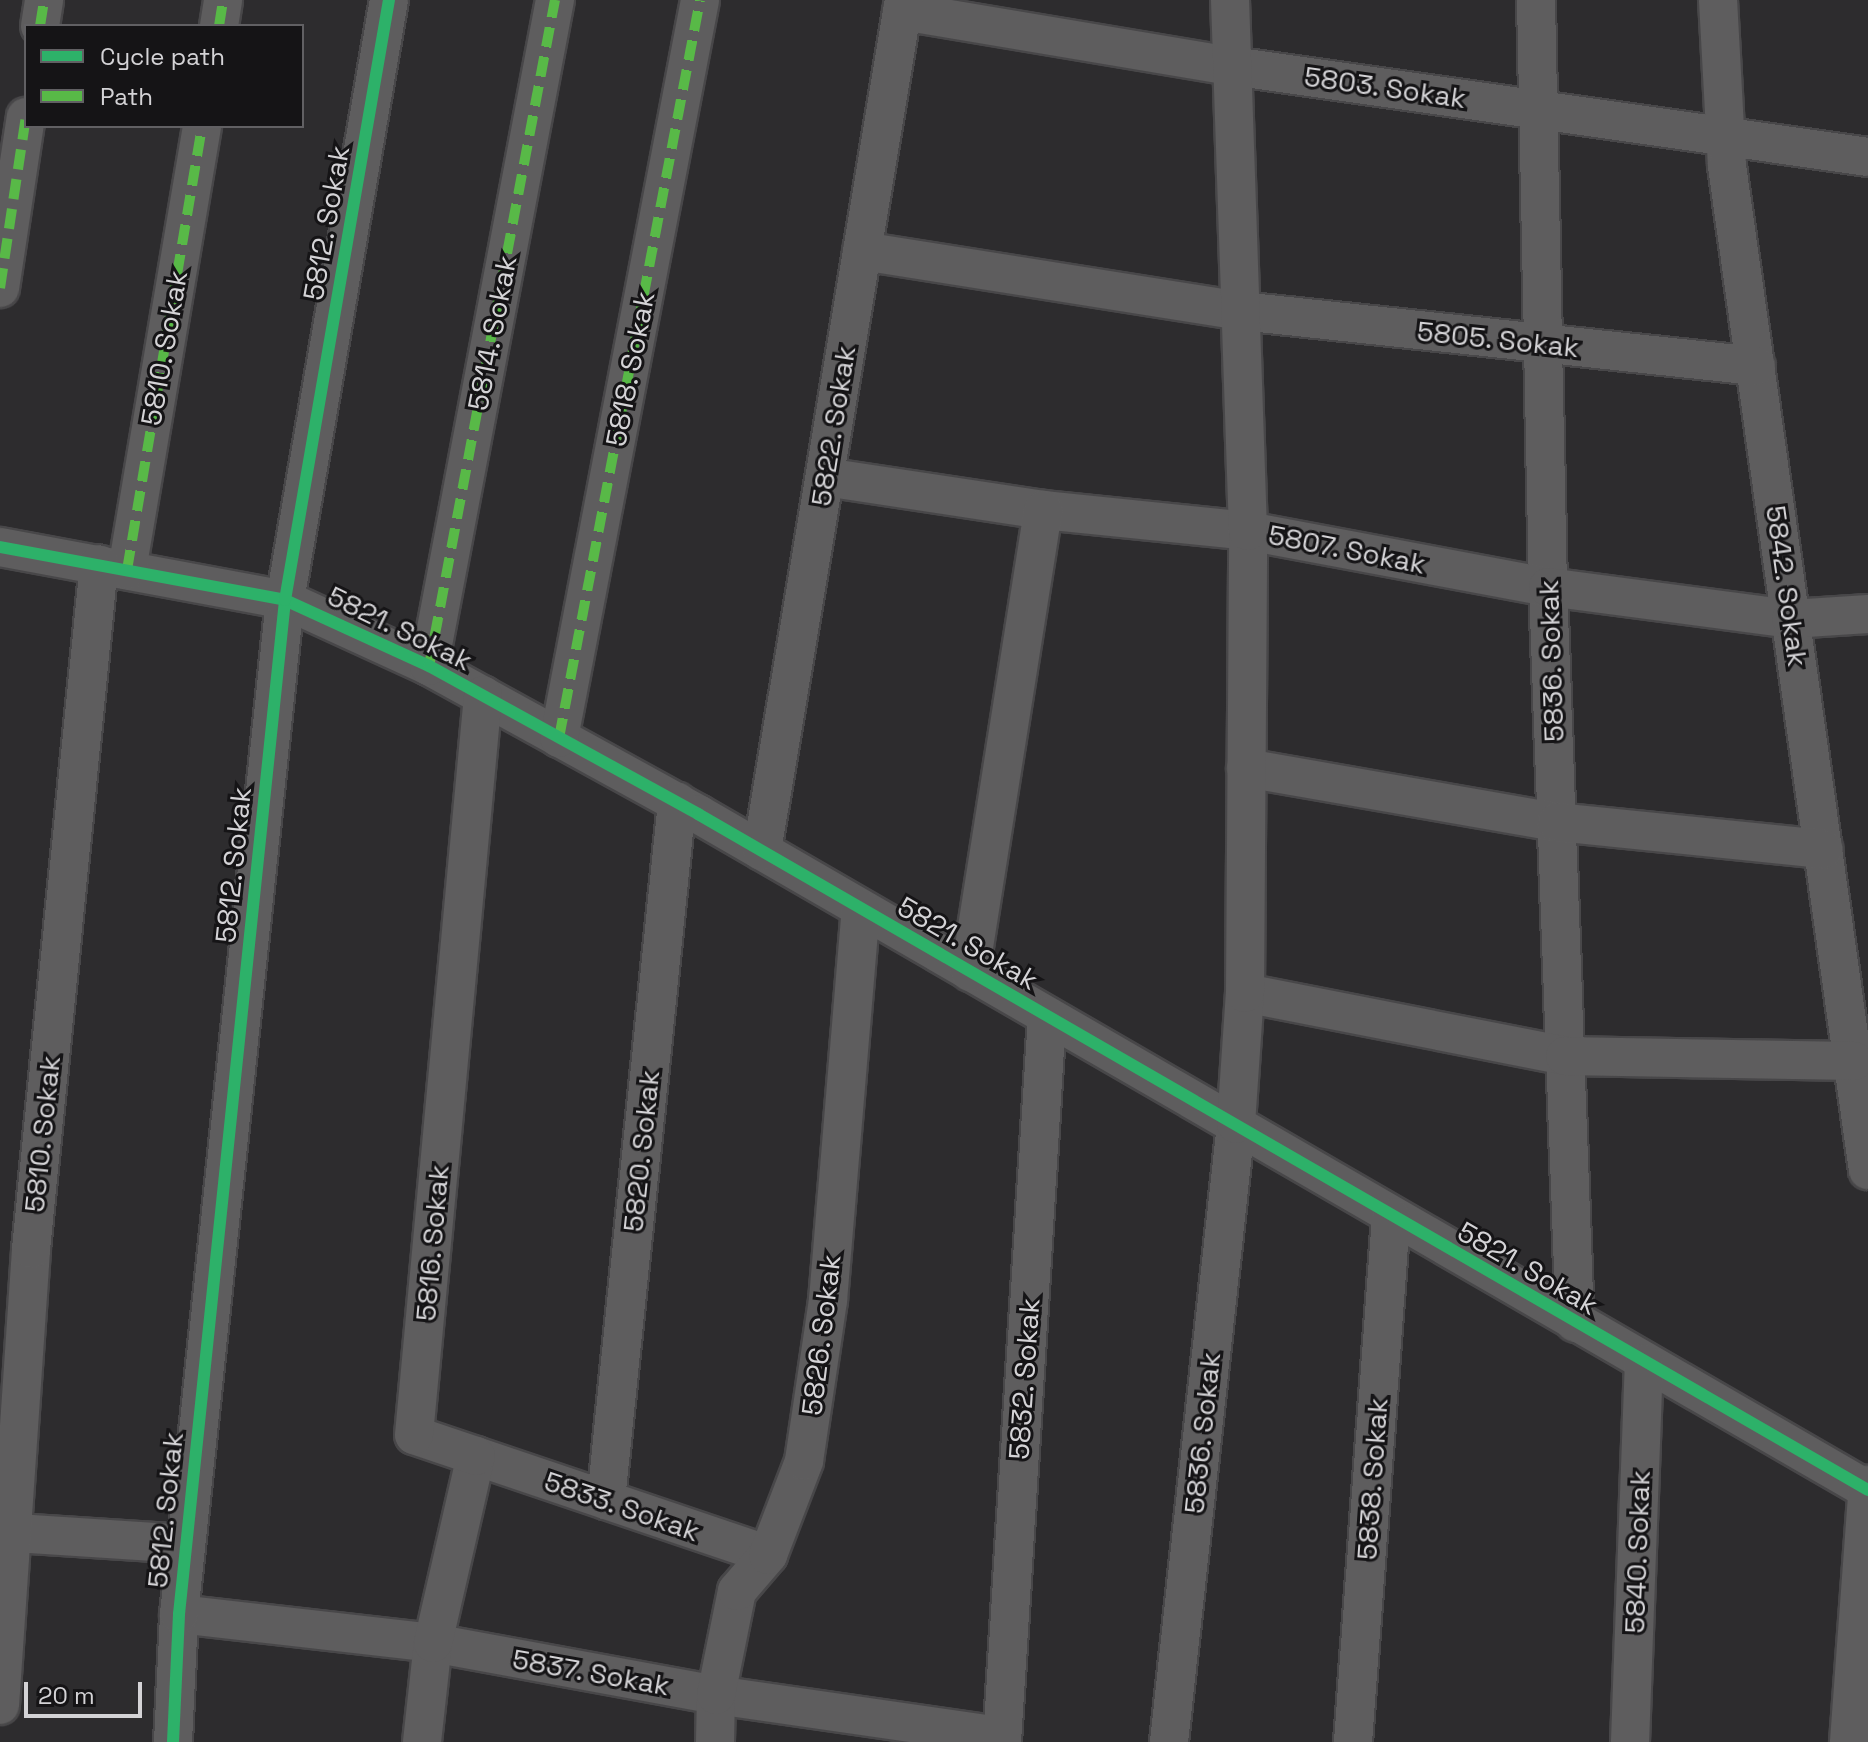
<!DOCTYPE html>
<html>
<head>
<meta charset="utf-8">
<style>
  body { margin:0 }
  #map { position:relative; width:1868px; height:1742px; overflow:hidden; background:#2d2c2e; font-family:"Space Grotesk",sans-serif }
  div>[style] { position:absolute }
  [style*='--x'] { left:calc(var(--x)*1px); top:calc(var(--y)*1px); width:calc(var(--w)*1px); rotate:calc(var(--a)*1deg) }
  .roads { filter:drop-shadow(2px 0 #484749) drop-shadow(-2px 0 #484749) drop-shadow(0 2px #484749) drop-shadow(0 -2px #484749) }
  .minor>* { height:38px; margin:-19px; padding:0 19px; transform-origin:19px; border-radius:19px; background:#5e5d5e }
  .quiet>* { height:10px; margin-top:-5px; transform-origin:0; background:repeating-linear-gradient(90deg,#58b947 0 20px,transparent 0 30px) }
  .cycleway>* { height:12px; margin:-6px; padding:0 6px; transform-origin:6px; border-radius:6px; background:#2db169 }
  span { translate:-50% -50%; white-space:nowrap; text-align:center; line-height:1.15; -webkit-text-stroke:6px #151416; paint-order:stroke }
  .street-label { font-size:28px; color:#d4d3d6 }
  .legend { position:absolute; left:24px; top:24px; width:280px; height:104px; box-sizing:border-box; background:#151416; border:2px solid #616063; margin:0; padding:10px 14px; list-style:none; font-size:24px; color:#d4d3d6 }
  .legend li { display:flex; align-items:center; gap:16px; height:40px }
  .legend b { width:40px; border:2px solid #616063 }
  .scale { position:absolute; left:24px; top:1682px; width:118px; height:36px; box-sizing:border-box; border:4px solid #d4d3d6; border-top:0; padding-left:10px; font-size:24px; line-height:28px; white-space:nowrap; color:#d4d3d6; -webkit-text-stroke:6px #151416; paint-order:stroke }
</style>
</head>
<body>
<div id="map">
  <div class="roads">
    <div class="minor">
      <div style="--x:1536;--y:0;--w:587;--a:88.83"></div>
      <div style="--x:1548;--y:587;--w:736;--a:87.9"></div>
      <div style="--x:1718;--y:0;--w:166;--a:86.9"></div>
      <div style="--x:1727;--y:166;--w:1014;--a:82.01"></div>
      <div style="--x:902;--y:11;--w:335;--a:9.5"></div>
      <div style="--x:1232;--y:66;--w:642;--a:8.14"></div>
      <div style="--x:40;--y:26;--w:26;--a:-81"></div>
      <div style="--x:219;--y:26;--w:26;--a:-81"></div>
      <div style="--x:862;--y:251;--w:384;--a:9"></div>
      <div style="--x:1241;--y:311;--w:518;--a:6.1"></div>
      <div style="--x:0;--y:288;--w:173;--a:-81.4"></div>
      <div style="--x:825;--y:477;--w:220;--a:8.6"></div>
      <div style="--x:1043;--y:510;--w:206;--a:5.8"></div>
      <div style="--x:1248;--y:531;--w:305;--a:10.6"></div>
      <div style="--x:1548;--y:587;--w:245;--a:7.5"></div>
      <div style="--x:1791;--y:619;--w:77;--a:-3.7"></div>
      <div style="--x:0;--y:547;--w:290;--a:10.5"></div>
      <div style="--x:285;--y:600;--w:158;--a:24.6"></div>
      <div style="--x:429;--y:666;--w:307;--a:28.8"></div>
      <div style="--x:698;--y:814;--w:1351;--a:30.02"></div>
      <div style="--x:127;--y:570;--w:450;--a:-80.4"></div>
      <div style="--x:429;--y:666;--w:678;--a:-79.29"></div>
      <div style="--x:559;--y:738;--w:751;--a:-79.18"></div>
      <div style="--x:1246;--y:768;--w:316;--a:9.9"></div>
      <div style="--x:1557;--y:822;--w:268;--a:5.8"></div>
      <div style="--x:762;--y:851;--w:863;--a:-80.53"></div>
      <div style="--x:970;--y:972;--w:468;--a:-81"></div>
      <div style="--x:1245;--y:993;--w:326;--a:11.1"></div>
      <div style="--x:1565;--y:1056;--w:289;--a:1"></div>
      <div style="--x:476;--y:1456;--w:308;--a:18.7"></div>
      <div style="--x:606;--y:1500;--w:702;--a:-84.19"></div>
      <div style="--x:0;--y:1532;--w:186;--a:3.7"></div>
      <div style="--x:179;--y:1614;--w:256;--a:6.5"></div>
      <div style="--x:433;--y:1643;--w:288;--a:10.4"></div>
      <div style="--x:716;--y:1695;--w:289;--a:8.2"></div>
      <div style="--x:0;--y:1705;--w:457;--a:-86.1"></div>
      <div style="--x:31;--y:1249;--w:688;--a:-84.33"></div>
      <div style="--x:173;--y:1742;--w:128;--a:-87.3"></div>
      <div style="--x:179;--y:1614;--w:1020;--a:-84.03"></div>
      <div style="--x:285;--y:600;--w:609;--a:-80.17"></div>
      <div style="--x:422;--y:1742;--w:100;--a:-83.7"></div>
      <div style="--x:433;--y:1643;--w:192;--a:-77.1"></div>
      <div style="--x:476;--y:1456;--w:65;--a:-161.3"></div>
      <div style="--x:414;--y:1435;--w:743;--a:-84.67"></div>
      <div style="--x:715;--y:1742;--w:47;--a:-88.8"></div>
      <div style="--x:716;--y:1695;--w:106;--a:-78.6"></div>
      <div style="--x:737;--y:1591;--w:48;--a:-49.3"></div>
      <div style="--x:768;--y:1555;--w:101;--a:-69"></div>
      <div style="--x:804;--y:1461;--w:163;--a:-81.5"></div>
      <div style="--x:828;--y:1300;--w:392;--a:-85.2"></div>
      <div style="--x:1002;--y:1742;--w:727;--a:-86.45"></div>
      <div style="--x:1169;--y:1742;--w:622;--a:-83.81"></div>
      <div style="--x:1236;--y:1124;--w:131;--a:-86.1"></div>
      <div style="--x:1245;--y:993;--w:462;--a:-89.6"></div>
      <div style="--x:1248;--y:531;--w:531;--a:-91.94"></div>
      <div style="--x:1353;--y:1742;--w:526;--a:-85.86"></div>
      <div style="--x:1630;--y:1742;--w:379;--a:-87.9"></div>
      <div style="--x:1849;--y:1742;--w:258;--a:-85.8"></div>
    </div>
  </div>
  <div class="quiet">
    <div style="--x:40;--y:26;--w:26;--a:-81"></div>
    <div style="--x:219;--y:26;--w:26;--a:-81"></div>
    <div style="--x:0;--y:288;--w:173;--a:-81.4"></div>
    <div style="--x:127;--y:570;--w:450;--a:-80.4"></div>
    <div style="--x:429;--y:666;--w:678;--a:-79.29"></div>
    <div style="--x:559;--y:738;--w:751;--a:-79.18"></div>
  </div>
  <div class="cycleway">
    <div style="--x:0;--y:547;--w:290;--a:10.5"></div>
    <div style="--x:285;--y:600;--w:158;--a:24.6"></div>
    <div style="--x:429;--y:666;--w:307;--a:28.8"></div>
    <div style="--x:698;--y:814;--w:1351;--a:30.02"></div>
    <div style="--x:173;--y:1742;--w:128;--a:-87.3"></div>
    <div style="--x:179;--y:1614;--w:1020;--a:-84.03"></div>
    <div style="--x:285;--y:600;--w:609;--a:-80.17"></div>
  </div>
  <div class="street-label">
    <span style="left:1385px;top:87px;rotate:8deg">5803. Sokak</span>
    <span style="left:326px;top:223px;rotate:-80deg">5812. Sokak</span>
    <span style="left:492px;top:333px;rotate:-79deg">5814. Sokak</span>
    <span style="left:1498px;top:339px;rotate:6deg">5805. Sokak</span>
    <span style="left:164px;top:348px;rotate:-80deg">5810. Sokak</span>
    <span style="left:630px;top:369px;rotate:-79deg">5818. Sokak</span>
    <span style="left:833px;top:426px;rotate:-81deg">5822. Sokak</span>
    <span style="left:1347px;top:549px;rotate:11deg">5807. Sokak</span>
    <span style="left:1787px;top:586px;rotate:82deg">5842. Sokak</span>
    <span style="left:400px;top:628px;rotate:26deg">5821. Sokak</span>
    <span style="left:1551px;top:661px;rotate:-92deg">5836. Sokak</span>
    <span style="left:233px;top:865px;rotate:-84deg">5812. Sokak</span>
    <span style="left:968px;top:943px;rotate:30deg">5821. Sokak</span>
    <span style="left:42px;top:1134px;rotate:-84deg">5810. Sokak</span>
    <span style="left:641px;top:1151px;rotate:-84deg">5820. Sokak</span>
    <span style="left:432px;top:1243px;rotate:-85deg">5816. Sokak</span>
    <span style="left:1528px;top:1268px;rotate:30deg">5821. Sokak</span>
    <span style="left:821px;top:1335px;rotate:-83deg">5826. Sokak</span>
    <span style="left:1024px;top:1379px;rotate:-86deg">5832. Sokak</span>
    <span style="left:1202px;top:1433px;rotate:-84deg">5836. Sokak</span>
    <span style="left:1372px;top:1479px;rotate:-86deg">5838. Sokak</span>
    <span style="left:622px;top:1506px;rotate:19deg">5833. Sokak</span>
    <span style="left:165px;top:1510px;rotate:-84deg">5812. Sokak</span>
    <span style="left:1637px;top:1552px;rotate:-88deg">5840. Sokak</span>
    <span style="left:591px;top:1672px;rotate:10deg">5837. Sokak</span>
  </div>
  <ul class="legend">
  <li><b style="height:10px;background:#2db169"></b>Cycle path</li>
  <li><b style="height:10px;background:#58b947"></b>Path</li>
  </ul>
  <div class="scale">20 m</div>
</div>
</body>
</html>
